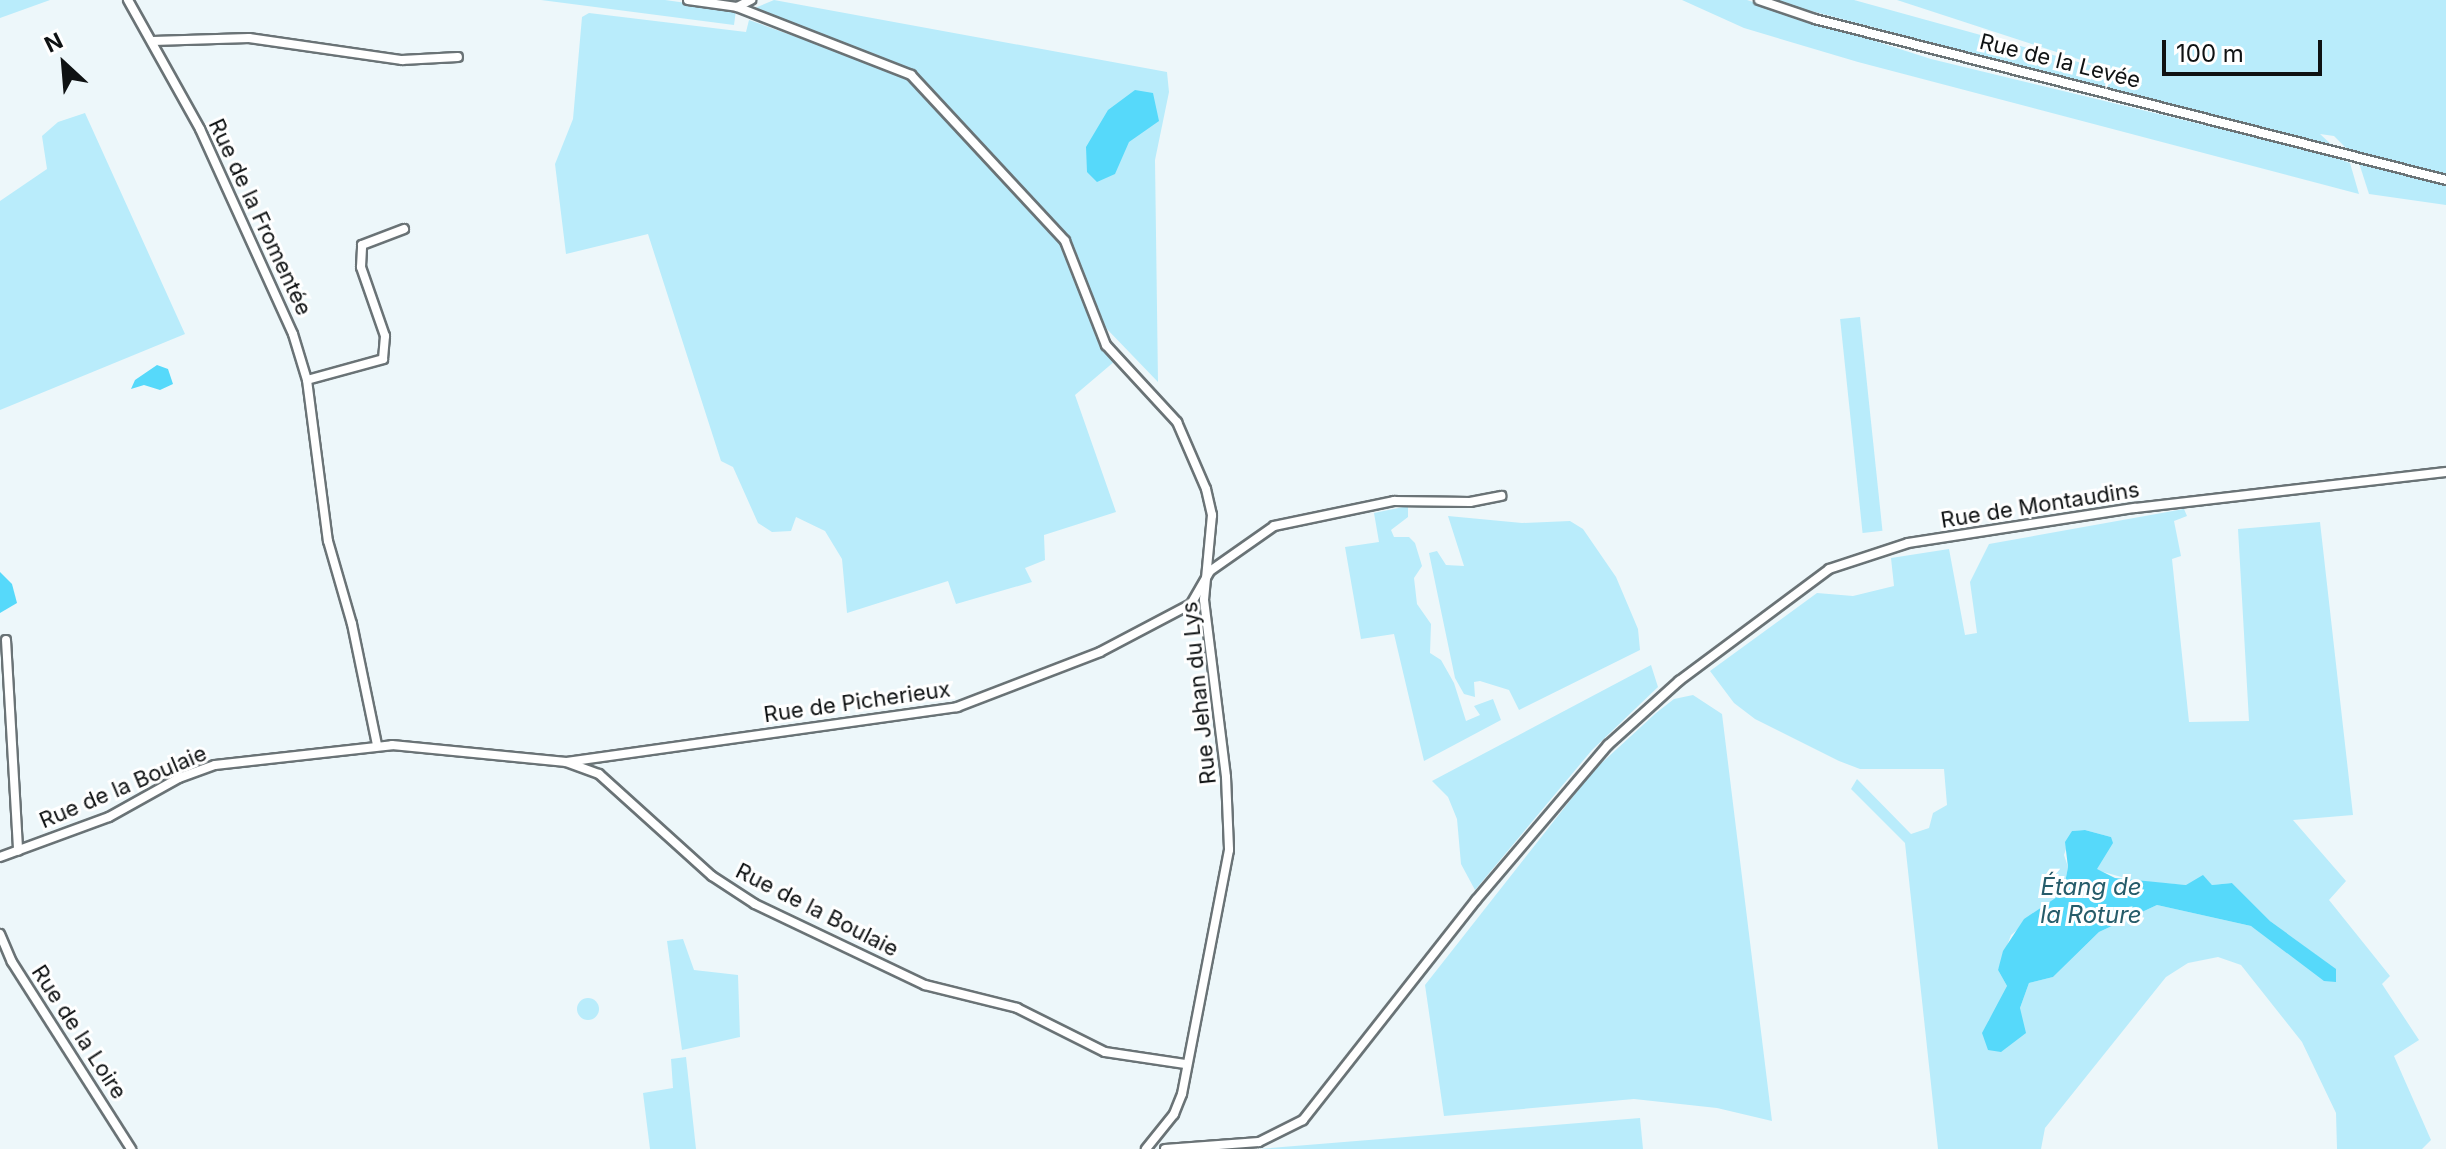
<!DOCTYPE html>
<html>
<head>
<meta charset="utf-8">
<style>
  body { margin:0 }
  #map { position:relative; width:2446px; height:1149px; overflow:hidden; background:#edf7fa; font-family:Inter,sans-serif }
  div>[style] { position:absolute }
  [style*='--x'] { left:calc(var(--x)*1px); top:calc(var(--y)*1px); width:calc(var(--w)*1px); rotate:calc(var(--a)*1deg) }
  .green>* { inset:0; background:#b9ecfb; transform-origin:0 0 }
  .round { border-radius:50% }
  .water>* { inset:0; background:#56d9fa }
  .roads { filter:drop-shadow(2px 0 #6a7376) drop-shadow(-2px 0 #6a7376) drop-shadow(0 2px #6a7376) drop-shadow(0 -2px #6a7376) }
  .street>* { height:8px; margin:-4px; padding:0 4px; transform-origin:4px; border-radius:4px; background:#fff }
  span { translate:-50% -50%; white-space:nowrap; text-align:center; line-height:1.15; -webkit-text-stroke:6px #fff; paint-order:stroke }
  .street-label { font-size:22px; color:#0f1213 }
  .water-label { font-size:24px; color:#265c6a; font-style:italic }
  .north { position:absolute; left:24px; top:24px; width:80px; height:80px; -webkit-text-stroke:6px #fff; paint-order:stroke; rotate:334deg; font-size:22px; font-weight:700; line-height:32px; text-align:center; color:#0f1213 }
  .north::after { content:''; display:block; margin:auto; width:28px; height:36px; background:#0f1213; clip-path:polygon(50% 0,100% 100%,50% 72%,0 100%) }
  .scale { position:absolute; left:2162px; top:40px; width:160px; height:36px; box-sizing:border-box; border:4px solid #0f1213; border-top:0; padding-left:10px; font-size:24px; line-height:28px; white-space:nowrap; color:#0f1213; -webkit-text-stroke:6px #fff; paint-order:stroke }
</style>
</head>
<body>
<div id="map">
  <div class="green">
    <div style="clip-path:polygon(0 0,50px 0,0 18px)"></div>
    <div style="clip-path:polygon(541px 0,665px 0,736px 10px,734px 25px)"></div>
    <div style="clip-path:polygon(774px 0,1167px 72px,1169px 92px,1155px 160px,1158px 382px,1104px 326px,1070px 241px,912px 69px,755px 8px)"></div>
    <div style="clip-path:polygon(1682px 0,1747px 0,1931px 59px,2328px 155px,2350px 163px,2359px 194px,1858px 62px,1744px 28px)"></div>
    <div style="clip-path:polygon(1769px 0,1854px 0,2133px 77px,1897px 0,2446px 0,2446px 176px,2350px 152px,2334px 136px,2320px 134px,2335px 148px)"></div>
    <div style="clip-path:polygon(589px 13px,746px 32px,749px 20px,906px 76px,1063px 246px,1102px 350px,1115px 361px,1075px 395px,1116px 512px,1044px 535px,1045px 560px,1025px 568px,1032px 582px,956px 604px,948px 581px,847px 613px,842px 559px,825px 531px,796px 517px,791px 531px,772px 532px,758px 523px,733px 467px,721px 461px,648px 234px,566px 254px,555px 164px,573px 119px,582px 17px)"></div>
    <div style="clip-path:polygon(85px 113px,185px 334px,0 410px,0 201px,47px 169px,42px 136px,58px 122px)"></div>
    <div style="clip-path:polygon(2359px 163px,2446px 180px,2446px 205px,2369px 194px)"></div>
    <div style="left:1860px;top:317px;width:215px;height:20px;rotate:84deg"></div>
    <div style="clip-path:polygon(1408px 506px,1408px 517px,1391px 530px,1394px 537px,1409px 537px,1415px 543px,1422px 566px,1414px 578px,1417px 604px,1431px 624px,1430px 653px,1441px 660px,1454px 683px,1466px 721px,1480px 715px,1474px 706px,1493px 699px,1501px 720px,1424px 761px,1394px 634px,1361px 639px,1345px 547px,1379px 542px,1374px 513px)"></div>
    <div style="clip-path:polygon(evenodd,2184px 509px,2187px 516px,2174px 521px,2181px 556px,2172px 559px,2189px 722px,2249px 721px,2238px 529px,2320px 522px,2353px 815px,2293px 820px,2346px 881px,2329px 900px,2390px 976px,2382px 984px,2419px 1040px,2394px 1056px,2431px 1140px,2422px 1149px,2337px 1149px,2336px 1113px,2302px 1042px,2241px 965px,2218px 957px,2188px 963px,2166px 977px,2045px 1128px,2041px 1149px,1938px 1149px,1905px 843px,1851px 789px,1857px 779px,1911px 834px,1929px 828px,1933px 813px,1947px 805px,1944px 769px,1860px 769px,1839px 761px,1755px 719px,1734px 703px,1710px 671px,1817px 593px,1853px 596px,1894px 586px,1891px 558px,1949px 549px,1965px 635px,1977px 633px,1970px 582px,1989px 544px,2184px 509px,2085px 830px,2111px 837px,2096px 870px,2136px 881px,2187px 885px,2203px 876px,2212px 885px,2232px 883px,2270px 921px,2335px 969px,2251px 926px,2157px 905px,2099px 932px,2053px 977px,2029px 983px,2020px 1008px,1988px 1021px,2004px 999px,2007px 986px,1998px 970px,2011px 935px,2063px 893px,2068px 867px,2064px 855px,2072px 831px,2085px 830px)"></div>
    <div style="clip-path:polygon(1448px 516px,1522px 523px,1570px 521px,1583px 529px,1616px 577px,1638px 629px,1640px 650px,1519px 710px,1509px 690px,1480px 681px,1474px 682px,1475px 697px,1464px 694px,1455px 678px,1429px 553px,1437px 551px,1446px 565px,1464px 566px)"></div>
    <div style="clip-path:polygon(1651px 665px,1658px 687px,1592px 750px,1475px 890px,1461px 864px,1457px 819px,1448px 797px,1432px 781px)"></div>
    <div style="clip-path:polygon(1693px 695px,1722px 714px,1772px 1121px,1717px 1108px,1634px 1099px,1444px 1116px,1425px 985px,1594px 770px,1656px 713px,1674px 699px)"></div>
    <div style="clip-path:polygon(683px 939px,694px 970px,738px 975px,740px 1037px,682px 1050px,667px 941px)"></div>
    <div class="round" style="left:577px;top:998px;width:22px;height:22px"></div>
    <div style="clip-path:polygon(686px 1057px,696px 1149px,650px 1149px,643px 1093px,673px 1088px,671px 1059px)"></div>
    <div style="clip-path:polygon(1640px 1118px,1643px 1149px,1259px 1149px)"></div>
  </div>
  <div class="water">
    <div style="clip-path:polygon(1135px 90px,1153px 93px,1159px 121px,1129px 142px,1115px 174px,1097px 182px,1087px 172px,1086px 147px,1108px 110px)"></div>
    <div style="clip-path:polygon(157px 365px,168px 369px,173px 384px,160px 390px,144px 385px,131px 389px,135px 380px)"></div>
    <div style="clip-path:polygon(0 572px,12px 584px,17px 603px,0 613px)"></div>
    <div style="clip-path:polygon(2085px 830px,2111px 837px,2113px 843px,2097px 869px,2115px 878px,2186px 885px,2203px 875px,2212px 885px,2232px 883px,2270px 921px,2336px 969px,2336px 982px,2324px 981px,2251px 926px,2157px 905px,2099px 932px,2053px 977px,2029px 983px,2020px 1008px,2026px 1033px,2001px 1052px,1988px 1050px,1982px 1033px,2007px 986px,1998px 970px,2003px 951px,2024px 919px,2063px 893px,2068px 867px,2065px 842px,2072px 831px)"></div>
  </div>
  <div class="roads">
    <div class="street">
      <div style="--x:128;--y:0;--w:148;--a:60.8"></div>
      <div style="--x:200;--y:129;--w:225;--a:65.6"></div>
      <div style="--x:293;--y:334;--w:48;--a:73.1"></div>
      <div style="--x:307;--y:380;--w:162;--a:82.6"></div>
      <div style="--x:328;--y:541;--w:86;--a:73.9"></div>
      <div style="--x:352;--y:624;--w:124;--a:78.3"></div>
      <div style="--x:688;--y:0;--w:49;--a:8.1"></div>
      <div style="--x:737;--y:7;--w:16;--a:-27"></div>
      <div style="--x:1759;--y:0;--w:59;--a:18.7"></div>
      <div style="--x:1815;--y:19;--w:651;--a:14.31"></div>
      <div style="--x:737;--y:7;--w:187;--a:21.3"></div>
      <div style="--x:911;--y:75;--w:226;--a:47.1"></div>
      <div style="--x:1065;--y:241;--w:112;--a:68.5"></div>
      <div style="--x:1106;--y:345;--w:105;--a:47.3"></div>
      <div style="--x:1177;--y:422;--w:73;--a:66.6"></div>
      <div style="--x:1206;--y:489;--w:27;--a:77"></div>
      <div style="--x:1212;--y:515;--w:85;--a:95.4"></div>
      <div style="--x:1204;--y:600;--w:178;--a:82.9"></div>
      <div style="--x:1226;--y:777;--w:73;--a:87.6"></div>
      <div style="--x:1229;--y:850;--w:248;--a:100.9"></div>
      <div style="--x:1182;--y:1094;--w:22;--a:112"></div>
      <div style="--x:1174;--y:1114;--w:45;--a:128.7"></div>
      <div style="--x:153;--y:41;--w:96;--a:-1.8"></div>
      <div style="--x:249;--y:38;--w:155;--a:8.2"></div>
      <div style="--x:402;--y:60;--w:56;--a:-3.1"></div>
      <div style="--x:307;--y:380;--w:79;--a:-15.4"></div>
      <div style="--x:383;--y:359;--w:23;--a:-85"></div>
      <div style="--x:385;--y:336;--w:73;--a:-109.2"></div>
      <div style="--x:361;--y:267;--w:22;--a:-87"></div>
      <div style="--x:362;--y:245;--w:45;--a:-20.9"></div>
      <div style="--x:6;--y:640;--w:211;--a:86.7"></div>
      <div style="--x:567;--y:762;--w:394;--a:-8"></div>
      <div style="--x:957;--y:707;--w:153;--a:-21"></div>
      <div style="--x:1100;--y:652;--w:103;--a:-27.8"></div>
      <div style="--x:1191;--y:604;--w:38;--a:-60"></div>
      <div style="--x:1210;--y:571;--w:78;--a:-35.1"></div>
      <div style="--x:1274;--y:526;--w:123;--a:-11.8"></div>
      <div style="--x:1394;--y:501;--w:76;--a:0.8"></div>
      <div style="--x:1470;--y:502;--w:32;--a:-11"></div>
      <div style="--x:0;--y:857;--w:116;--a:-20.2"></div>
      <div style="--x:109;--y:817;--w:80;--a:-29.1"></div>
      <div style="--x:179;--y:778;--w:38;--a:-20"></div>
      <div style="--x:215;--y:765;--w:178;--a:-6.4"></div>
      <div style="--x:392;--y:745;--w:175;--a:5.6"></div>
      <div style="--x:566;--y:762;--w:35;--a:20"></div>
      <div style="--x:599;--y:774;--w:152;--a:42.1"></div>
      <div style="--x:712;--y:876;--w:51;--a:33.1"></div>
      <div style="--x:755;--y:904;--w:188;--a:25.5"></div>
      <div style="--x:925;--y:985;--w:95;--a:14"></div>
      <div style="--x:1017;--y:1008;--w:98;--a:26.6"></div>
      <div style="--x:1105;--y:1052;--w:81;--a:8.5"></div>
      <div style="--x:0;--y:934;--w:30;--a:67"></div>
      <div style="--x:12;--y:962;--w:222;--a:57.5"></div>
      <div style="--x:1165;--y:1149;--w:94;--a:-4.3"></div>
      <div style="--x:1259;--y:1142;--w:49;--a:-26.6"></div>
      <div style="--x:1303;--y:1120;--w:280;--a:-51.8"></div>
      <div style="--x:1476;--y:900;--w:204;--a:-49.6"></div>
      <div style="--x:1608;--y:745;--w:96;--a:-42"></div>
      <div style="--x:1679;--y:681;--w:187;--a:-36.7"></div>
      <div style="--x:1829;--y:569;--w:83;--a:-18.2"></div>
      <div style="--x:1908;--y:543;--w:230;--a:-8.8"></div>
      <div style="--x:2135;--y:508;--w:313;--a:-6.6"></div>
    </div>
  </div>
  <div class="street-label">
    <span style="left:2060px;top:61px;rotate:14deg">Rue de la Levée</span>
    <span style="left:260px;top:217px;rotate:65deg">Rue de la Fromentée</span>
    <span style="left:2040px;top:505px;rotate:-9deg">Rue de Montaudins</span>
    <span style="left:1199px;top:693px;rotate:-96deg">Rue Jehan du Lys</span>
    <span style="left:857px;top:702px;rotate:-8deg">Rue de Picherieux</span>
    <span style="left:123px;top:787px;rotate:-23deg">Rue de la Boulaie</span>
    <span style="left:817px;top:910px;rotate:27deg">Rue de la Boulaie</span>
    <span style="left:79px;top:1032px;rotate:57deg">Rue de la Loire</span>
  </div>
  <div class="water-label">
    <span style="left:2091px;top:901px">Étang de<br>la Roture</span>
  </div>
  <div class="north">N</div>
  <div class="scale">100 m</div>
</div>
</body>
</html>
